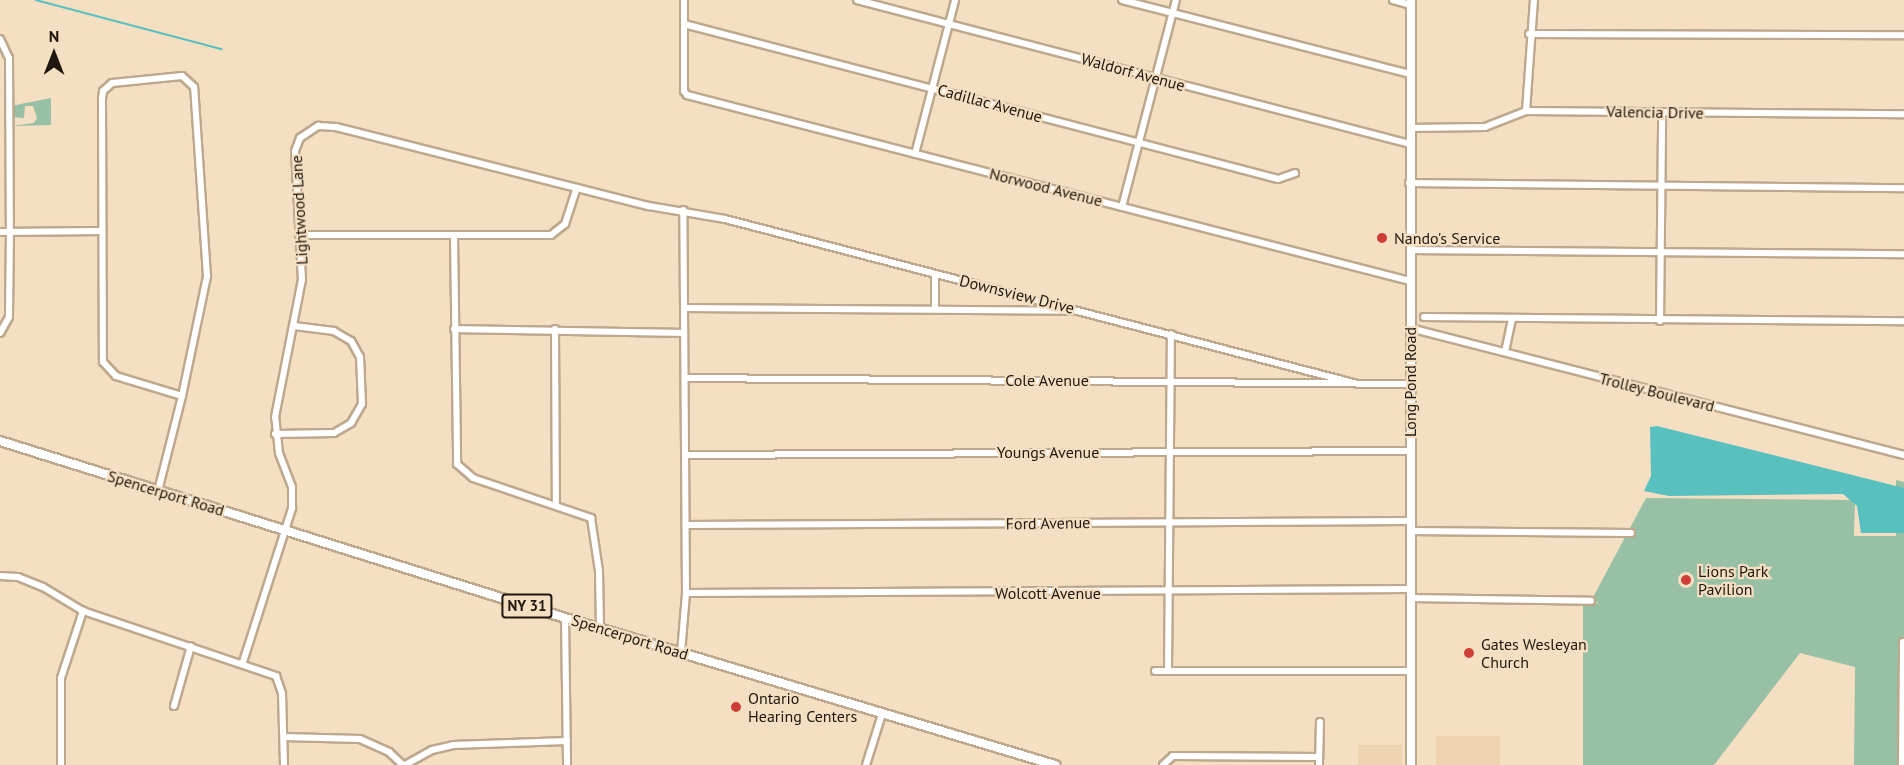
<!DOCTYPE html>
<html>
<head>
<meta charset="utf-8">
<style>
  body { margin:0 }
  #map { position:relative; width:1904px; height:765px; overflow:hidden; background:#f5dfc3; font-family:"PT Sans",sans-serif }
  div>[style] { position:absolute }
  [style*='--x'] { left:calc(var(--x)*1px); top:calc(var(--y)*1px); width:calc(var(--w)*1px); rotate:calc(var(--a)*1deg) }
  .built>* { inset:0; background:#efd4b1; transform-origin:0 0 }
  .green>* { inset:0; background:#98c0a5 }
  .water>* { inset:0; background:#59c0c0 }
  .stream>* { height:1.5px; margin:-0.75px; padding:0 0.75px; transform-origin:0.75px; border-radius:0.75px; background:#59c0c0 }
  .roads { filter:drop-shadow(2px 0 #bda88d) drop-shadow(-2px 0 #bda88d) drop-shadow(0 2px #bda88d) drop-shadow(0 -2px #bda88d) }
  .minor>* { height:6px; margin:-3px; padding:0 3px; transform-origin:3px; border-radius:3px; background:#fff }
  .major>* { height:8px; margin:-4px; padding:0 4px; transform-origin:4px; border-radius:4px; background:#fff }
  .dots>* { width:16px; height:16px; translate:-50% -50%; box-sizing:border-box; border:3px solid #f5dfc3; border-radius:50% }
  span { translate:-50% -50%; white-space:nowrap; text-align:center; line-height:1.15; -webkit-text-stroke:4.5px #f5dfc3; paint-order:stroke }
  .shield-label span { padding:2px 4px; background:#f5dfc3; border:2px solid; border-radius:4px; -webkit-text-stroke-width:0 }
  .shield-label { font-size:15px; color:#1f170d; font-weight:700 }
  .street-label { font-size:16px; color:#1f170d }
  .poi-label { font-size:16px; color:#1f170d }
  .left { translate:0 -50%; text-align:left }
  .north { position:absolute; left:24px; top:24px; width:60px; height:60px; -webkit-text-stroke:4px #f5dfc3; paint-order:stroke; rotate:0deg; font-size:16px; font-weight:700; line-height:24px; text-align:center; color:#1f170d }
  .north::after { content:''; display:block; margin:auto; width:21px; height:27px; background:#1f170d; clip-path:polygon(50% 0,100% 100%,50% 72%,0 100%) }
</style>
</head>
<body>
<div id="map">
  <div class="built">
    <div style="left:1500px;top:736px;width:29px;height:64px;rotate:90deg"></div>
    <div style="left:1358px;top:745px;width:44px;height:20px"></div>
  </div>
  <div class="green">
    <div style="clip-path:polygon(51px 98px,51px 125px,11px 126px,34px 123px,37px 118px,33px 106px,25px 106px,24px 118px,12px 117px,11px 106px)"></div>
    <div style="clip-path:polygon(1896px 480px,1904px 482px,1904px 765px,1854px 765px,1855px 667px,1800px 653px,1714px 765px,1583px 765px,1583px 605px,1599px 603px,1591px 601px,1646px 498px,1855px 500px,1854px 536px,1896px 536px)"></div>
  </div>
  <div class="water">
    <div style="clip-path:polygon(1657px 426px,1904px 488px,1904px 533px,1861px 533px,1857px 506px,1843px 494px,1669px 496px,1644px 491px,1651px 476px,1650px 427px)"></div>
  </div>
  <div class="stream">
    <div style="--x:36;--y:0;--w:192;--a:14.8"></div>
  </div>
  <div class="roads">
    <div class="minor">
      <div style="--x:684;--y:0;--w:91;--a:90"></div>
      <div style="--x:684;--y:91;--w:5;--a:53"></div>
      <div style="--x:687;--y:95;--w:747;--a:14.43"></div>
      <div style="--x:857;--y:0;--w:571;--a:14.6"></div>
      <div style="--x:1122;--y:0;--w:297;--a:14.4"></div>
      <div style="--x:1393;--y:0;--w:19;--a:16"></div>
      <div style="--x:684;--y:24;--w:614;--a:14.62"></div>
      <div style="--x:1278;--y:179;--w:18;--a:-19"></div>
      <div style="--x:1529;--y:34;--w:375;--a:0.2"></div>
      <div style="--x:0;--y:39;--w:21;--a:65"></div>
      <div style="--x:9;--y:58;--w:174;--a:89.7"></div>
      <div style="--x:10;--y:232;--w:85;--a:90.7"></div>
      <div style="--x:9;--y:317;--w:18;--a:119"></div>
      <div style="--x:1526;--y:111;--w:111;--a:-85.9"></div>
      <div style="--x:1410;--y:128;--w:75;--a:-0.8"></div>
      <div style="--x:1485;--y:127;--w:44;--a:-21.3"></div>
      <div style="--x:1526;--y:111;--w:378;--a:0.5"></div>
      <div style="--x:915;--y:154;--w:159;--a:-75.4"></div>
      <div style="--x:1409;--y:183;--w:495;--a:0.6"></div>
      <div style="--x:1122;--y:207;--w:214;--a:-75.4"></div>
      <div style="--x:0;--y:232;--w:102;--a:-0.6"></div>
      <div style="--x:301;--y:235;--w:250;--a:0"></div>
      <div style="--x:551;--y:235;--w:18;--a:-38"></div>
      <div style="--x:565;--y:224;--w:38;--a:-72"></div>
      <div style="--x:454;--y:236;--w:228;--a:89.2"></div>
      <div style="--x:457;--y:464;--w:21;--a:41"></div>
      <div style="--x:473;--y:478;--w:125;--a:18.7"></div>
      <div style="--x:591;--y:518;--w:54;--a:81.4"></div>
      <div style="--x:599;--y:571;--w:57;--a:89"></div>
      <div style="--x:1410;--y:250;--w:494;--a:0.5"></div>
      <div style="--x:685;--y:308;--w:387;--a:0.4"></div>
      <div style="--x:935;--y:309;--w:35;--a:-90"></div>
      <div style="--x:1424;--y:317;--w:480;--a:0.5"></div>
      <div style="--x:1660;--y:321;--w:208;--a:-89.4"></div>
      <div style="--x:1410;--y:328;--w:510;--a:14.42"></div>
      <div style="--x:454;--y:329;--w:229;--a:1"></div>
      <div style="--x:555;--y:329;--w:175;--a:89.7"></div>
      <div style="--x:1505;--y:352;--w:34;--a:-78"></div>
      <div style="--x:685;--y:378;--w:725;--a:0.47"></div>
      <div style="--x:275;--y:434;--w:59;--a:-1"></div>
      <div style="--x:334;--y:433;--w:20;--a:-30"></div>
      <div style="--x:351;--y:423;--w:22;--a:-60"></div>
      <div style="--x:362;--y:404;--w:47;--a:-92.4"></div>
      <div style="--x:360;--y:357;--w:18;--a:-119"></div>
      <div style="--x:351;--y:341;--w:20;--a:-150"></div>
      <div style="--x:334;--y:331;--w:40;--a:-172.9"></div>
      <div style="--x:686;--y:455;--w:724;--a:-0.32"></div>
      <div style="--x:158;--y:491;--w:98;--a:-75.8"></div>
      <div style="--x:182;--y:396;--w:123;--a:-78.2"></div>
      <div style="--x:207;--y:276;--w:189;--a:-93.9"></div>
      <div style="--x:194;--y:87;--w:16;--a:-137"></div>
      <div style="--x:182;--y:76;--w:70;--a:174.3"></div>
      <div style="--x:112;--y:83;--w:12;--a:138"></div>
      <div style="--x:103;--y:91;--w:8;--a:97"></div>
      <div style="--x:102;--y:99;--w:263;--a:89.8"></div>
      <div style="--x:103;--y:362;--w:19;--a:47"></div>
      <div style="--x:116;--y:376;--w:69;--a:16.9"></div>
      <div style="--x:686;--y:525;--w:724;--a:-0.32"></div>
      <div style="--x:1410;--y:531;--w:221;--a:0.5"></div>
      <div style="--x:0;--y:576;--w:18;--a:3"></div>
      <div style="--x:18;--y:577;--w:27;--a:22"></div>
      <div style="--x:43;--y:587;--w:47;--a:31"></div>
      <div style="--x:83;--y:611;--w:204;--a:18.6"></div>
      <div style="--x:276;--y:676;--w:18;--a:71"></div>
      <div style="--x:282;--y:693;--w:72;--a:88.4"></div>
      <div style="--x:686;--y:593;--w:724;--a:-0.32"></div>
      <div style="--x:1410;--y:598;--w:181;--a:0.9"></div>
      <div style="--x:565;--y:618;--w:147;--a:89.2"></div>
      <div style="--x:681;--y:653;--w:60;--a:-85.2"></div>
      <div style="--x:686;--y:593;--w:383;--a:-90.4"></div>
      <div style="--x:243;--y:662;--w:162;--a:-72.3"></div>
      <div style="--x:292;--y:508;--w:21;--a:-90"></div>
      <div style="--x:292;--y:487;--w:36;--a:-111"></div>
      <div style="--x:279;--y:453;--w:36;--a:-96"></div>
      <div style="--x:275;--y:417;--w:140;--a:-78.9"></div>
      <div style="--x:302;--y:280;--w:129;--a:-93.1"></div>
      <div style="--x:295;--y:151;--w:14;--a:-69"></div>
      <div style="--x:300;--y:138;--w:22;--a:-34"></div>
      <div style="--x:318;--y:126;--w:18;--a:3"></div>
      <div style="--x:336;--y:127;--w:323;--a:14.2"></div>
      <div style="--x:649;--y:206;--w:77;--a:9.7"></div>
      <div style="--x:725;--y:219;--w:646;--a:14.62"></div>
      <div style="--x:1155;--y:671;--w:256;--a:0"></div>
      <div style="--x:1168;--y:671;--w:337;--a:-89.5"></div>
      <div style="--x:174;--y:706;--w:62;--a:-74.2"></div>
      <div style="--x:284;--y:737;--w:76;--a:1.5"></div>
      <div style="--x:360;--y:739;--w:32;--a:24"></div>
      <div style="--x:389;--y:752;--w:19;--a:43"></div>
      <div style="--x:61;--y:765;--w:87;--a:-90"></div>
      <div style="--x:61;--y:678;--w:71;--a:-71.8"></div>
      <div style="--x:405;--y:765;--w:31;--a:-29"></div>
      <div style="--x:432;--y:750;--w:22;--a:-13"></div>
      <div style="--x:453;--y:745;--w:114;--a:-2"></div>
      <div style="--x:866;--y:765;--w:53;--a:-72.6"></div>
      <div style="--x:1163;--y:765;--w:13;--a:-42"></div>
      <div style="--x:1173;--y:756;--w:146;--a:0.4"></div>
      <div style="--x:1319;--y:765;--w:43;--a:-88.7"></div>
      <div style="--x:1902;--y:765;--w:123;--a:-89.5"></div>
    </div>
    <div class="major">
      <div style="--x:1411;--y:0;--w:765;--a:90"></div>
      <div style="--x:0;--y:441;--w:592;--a:17.39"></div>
      <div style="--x:565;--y:618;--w:512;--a:16.7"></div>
    </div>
  </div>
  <div class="dots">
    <div style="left:1382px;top:238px;background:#cc3e36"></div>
    <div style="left:1686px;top:580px;background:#cc3e36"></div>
    <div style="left:1469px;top:653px;background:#cc3e36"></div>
    <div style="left:736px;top:707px;background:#cc3e36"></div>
  </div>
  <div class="shield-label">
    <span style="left:527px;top:606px">NY 31</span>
  </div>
  <div class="street-label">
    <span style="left:1133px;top:72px;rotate:15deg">Waldorf Avenue</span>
    <span style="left:990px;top:103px;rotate:15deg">Cadillac Avenue</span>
    <span style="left:1655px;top:112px;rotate:1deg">Valencia Drive</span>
    <span style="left:1046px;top:187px;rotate:14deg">Norwood Avenue</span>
    <span style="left:299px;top:210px;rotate:-93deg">Lightwood Lane</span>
    <span style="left:1017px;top:294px;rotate:14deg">Downsview Drive</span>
    <span style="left:1047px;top:380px">Cole Avenue</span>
    <span style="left:1410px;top:382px;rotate:-90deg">Long Pond Road</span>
    <span style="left:1657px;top:392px;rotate:14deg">Trolley Boulevard</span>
    <span style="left:1048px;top:452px">Youngs Avenue</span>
    <span style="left:166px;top:493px;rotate:17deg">Spencerport Road</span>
    <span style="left:1048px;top:523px;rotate:-1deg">Ford Avenue</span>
    <span style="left:1048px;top:593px">Wolcott Avenue</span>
    <span style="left:630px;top:637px;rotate:17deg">Spencerport Road</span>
  </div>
  <div class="poi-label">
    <span class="left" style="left:1394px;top:238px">Nando's Service</span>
    <span class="left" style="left:1698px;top:580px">Lions Park<br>Pavilion</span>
    <span class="left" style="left:1481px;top:653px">Gates Wesleyan<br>Church</span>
    <span class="left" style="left:748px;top:707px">Ontario<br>Hearing Centers</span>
  </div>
  <div class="north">N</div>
</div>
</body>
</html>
